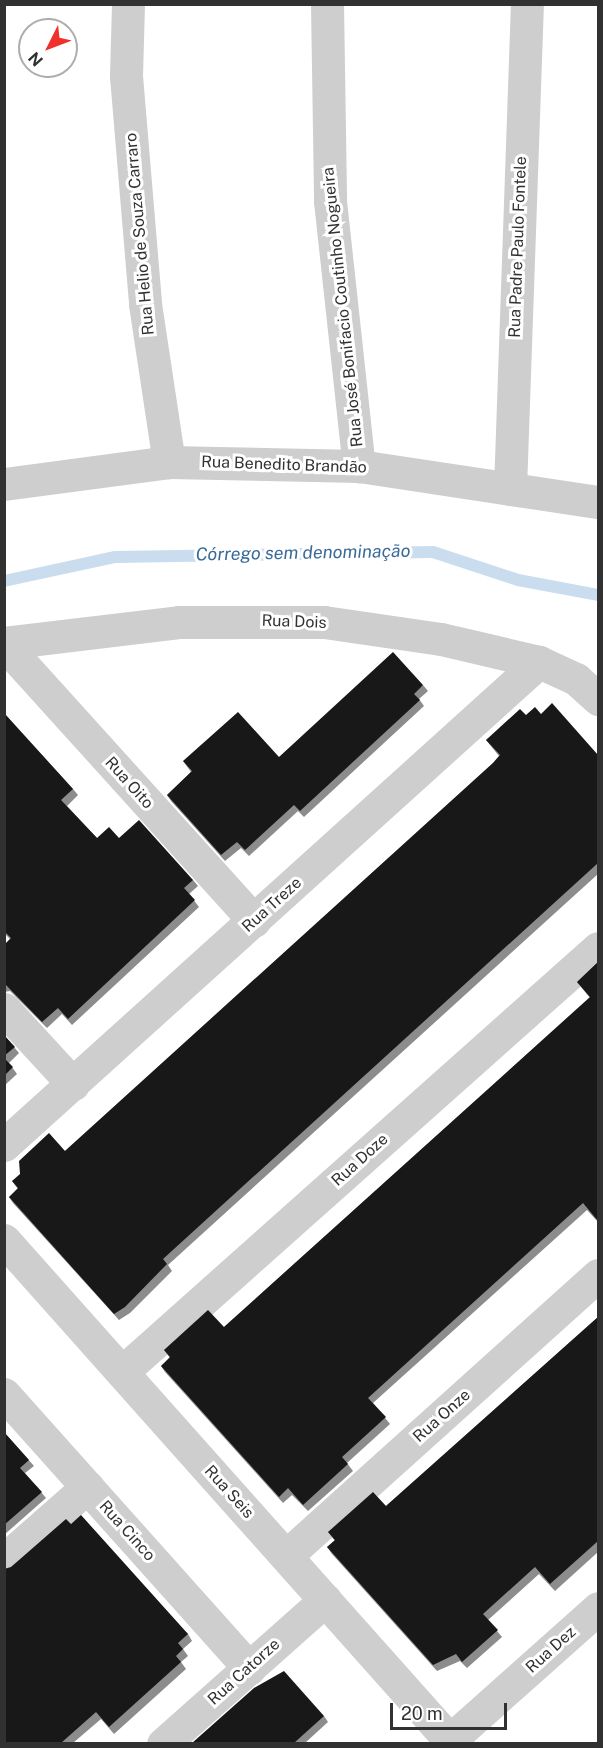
<!DOCTYPE html>
<html>
<head>
<meta charset="utf-8">
<style>
  body { margin:0 }
  #map { position:relative; width:603px; height:1748px; overflow:hidden; background:#fff; font-family:"Public Sans",sans-serif }
  div>[style] { position:absolute }
  [style*='--x'] { left:calc(var(--x)*1px); top:calc(var(--y)*1px); width:calc(var(--w)*1px); rotate:calc(var(--a)*1deg) }
  .stream>* { height:12px; margin:-6px; padding:0 6px; transform-origin:6px; border-radius:6px; background:#caddef }
  .minor>* { height:33px; margin:-16.5px; padding:0 16.5px; transform-origin:16.5px; border-radius:16.5px; background:#cecece }
  .wall>* { inset:0; background:#8c8c8c }
  .building>* { inset:0; background:#181818 }
  span { translate:-50% -50%; white-space:nowrap; text-align:center; line-height:1.15; -webkit-text-stroke:6px #fff; paint-order:stroke }
  .street-label { font-size:16px; color:#313131 }
  .water-label { font-size:18px; color:#396a99; font-style:italic }
  .frame { position:absolute; inset:0; border:6px solid #313131; pointer-events:none }
  .north { position:absolute; left:18px; top:18px; width:60px; height:60px; box-sizing:border-box; background:#fff; border:2px solid #adadad; border-radius:50%; rotate:228deg; font-size:16px; font-weight:700; line-height:24px; text-align:center; color:#313131 }
  .north::after { content:''; display:block; margin:auto; width:21px; height:27px; background:#f0302b; clip-path:polygon(50% 0,100% 100%,50% 72%,0 100%) }
  .scale { position:absolute; left:390px; top:1703px; width:117px; height:27px; box-sizing:border-box; border:3px solid #313131; border-top:0; padding-left:8px; font-size:18px; line-height:21px; white-space:nowrap; color:#313131; -webkit-text-stroke:4px #fff; paint-order:stroke }
</style>
</head>
<body>
<div id="map">
  <div class="stream">
    <div style="--x:4;--y:581;--w:114;--a:-12.2"></div>
    <div style="--x:115;--y:557;--w:318;--a:-0.9"></div>
    <div style="--x:433;--y:552;--w:89;--a:18.2"></div>
    <div style="--x:518;--y:580;--w:81;--a:10.6"></div>
  </div>
  <div class="minor">
    <div style="--x:128;--y:4;--w:72;--a:91.6"></div>
    <div style="--x:126;--y:76;--w:229;--a:85.2"></div>
    <div style="--x:145;--y:304;--w:160;--a:81.4"></div>
    <div style="--x:327;--y:4;--w:197;--a:89.1"></div>
    <div style="--x:330;--y:201;--w:267;--a:83.8"></div>
    <div style="--x:4;--y:484;--w:166;--a:-7.6"></div>
    <div style="--x:169;--y:462;--w:190;--a:1.2"></div>
    <div style="--x:359;--y:466;--w:242;--a:8.6"></div>
    <div style="--x:510;--y:489;--w:485;--a:-88"></div>
    <div style="--x:4;--y:643;--w:176;--a:-6.8"></div>
    <div style="--x:179;--y:622;--w:145;--a:0"></div>
    <div style="--x:324;--y:622;--w:118;--a:8.3"></div>
    <div style="--x:441;--y:639;--w:101;--a:13.2"></div>
    <div style="--x:539;--y:662;--w:41;--a:24.7"></div>
    <div style="--x:576;--y:679;--w:30;--a:42"></div>
    <div style="--x:4;--y:644;--w:373;--a:47.9"></div>
    <div style="--x:4;--y:1009;--w:102;--a:47.4"></div>
    <div style="--x:4;--y:1145;--w:721;--a:-42.08"></div>
    <div style="--x:4;--y:1240;--w:675;--a:48.3"></div>
    <div style="--x:122;--y:1372;--w:637;--a:-41.69"></div>
    <div style="--x:4;--y:1394;--w:368;--a:48.2"></div>
    <div style="--x:286;--y:1556;--w:420;--a:-42"></div>
    <div style="--x:4;--y:1560;--w:111;--a:-41.3"></div>
    <div style="--x:450;--y:1740;--w:198;--a:-41.7"></div>
    <div style="--x:163;--y:1744;--w:217;--a:-41.6"></div>
  </div>
  <div class="wall">
    <div style="clip-path:polygon(423px 685px,428px 691px,419px 699px,424px 706px,304px 817px,298px 811px,249px 856px,241px 848px,225px 861px,171px 801px,167px 795px,191px 772px,183px 761px,279px 757px)"></div>
    <div style="clip-path:polygon(4px 713px,73px 789px,78px 795px,67px 806px,97px 838px,119px 838px,193px 880px,198px 886px,189px 894px,199px 907px,72px 1025px,62px 1014px,47px 1028px,10px 991px,4px 992px,4px 945px,10px 939px,4px 933px)"></div>
    <div style="clip-path:polygon(541px 714px,598px 755px,598px 874px,168px 1265px,172px 1271px,130px 1313px,119px 1320px,13px 1203px,9px 1197px,18px 1189px,12px 1181px,65px 1151px,493px 763px,499px 756px,486px 740px,526px 715px)"></div>
    <div style="clip-path:polygon(598px 962px,598px 1222px,587px 1210px,373px 1403px,390px 1424px,347px 1463px,353px 1471px,308px 1511px,292px 1495px,283px 1503px,165px 1372px,161px 1366px,170px 1358px,164px 1350px,224px 1327px,590px 998px,577px 982px)"></div>
    <div style="clip-path:polygon(4px 1035px,19px 1053px,9px 1063px,17px 1074px,4px 1086px)"></div>
    <div style="clip-path:polygon(598px 1317px,598px 1552px,555px 1591px,539px 1574px,488px 1620px,502px 1637px,467px 1668px,460px 1661px,437px 1671px,332px 1554px,327px 1547px,335px 1541px,328px 1532px,386px 1506px)"></div>
    <div style="clip-path:polygon(4px 1432px,34px 1466px,25px 1473px,46px 1498px,4px 1535px)"></div>
    <div style="clip-path:polygon(71px 1524px,188px 1634px,192px 1641px,183px 1649px,188px 1656px,181px 1662px,186px 1669px,114px 1734px,101px 1719px,73px 1743px,4px 1743px,11px 1567px)"></div>
    <div style="clip-path:polygon(324px 1716px,328px 1722px,305px 1743px,192px 1743px)"></div>
  </div>
  <div class="building">
    <div style="clip-path:polygon(393px 652px,423px 685px,414px 694px,420px 700px,300px 811px,294px 805px,245px 850px,237px 842px,221px 855px,167px 795px,192px 771px,183px 761px,238px 712px,279px 757px)"></div>
    <div style="clip-path:polygon(552px 703px,598px 755px,598px 863px,163px 1259px,167px 1264px,125px 1307px,114px 1314px,9px 1197px,18px 1188px,12px 1181px,20px 1174px,19px 1161px,49px 1133px,65px 1151px,493px 763px,500px 755px,486px 740px,520px 709px,526px 715px,535px 707px,541px 714px)"></div>
    <div style="clip-path:polygon(4px 713px,73px 789px,61px 800px,97px 838px,109px 827px,119px 838px,139px 820px,193px 880px,184px 888px,195px 900px,68px 1019px,58px 1008px,42px 1022px,6px 985px,4px 985px,4px 945px,11px 938px,4px 931px)"></div>
    <div style="clip-path:polygon(598px 962px,598px 1221px,583px 1203px,368px 1398px,386px 1417px,342px 1457px,348px 1464px,303px 1505px,288px 1488px,279px 1497px,161px 1366px,170px 1357px,164px 1350px,208px 1310px,224px 1327px,590px 997px,577px 982px)"></div>
    <div style="clip-path:polygon(4px 1035px,15px 1047px,4px 1056px)"></div>
    <div style="clip-path:polygon(4px 1058px,13px 1067px,4px 1076px)"></div>
    <div style="clip-path:polygon(598px 1317px,598px 1541px,550px 1584px,535px 1567px,483px 1614px,498px 1630px,462px 1662px,456px 1654px,433px 1665px,327px 1547px,335px 1540px,328px 1532px,373px 1492px,386px 1506px)"></div>
    <div style="clip-path:polygon(4px 1432px,29px 1460px,20px 1468px,42px 1492px,4px 1525px)"></div>
    <div style="clip-path:polygon(81px 1515px,188px 1634px,178px 1643px,183px 1649px,176px 1656px,181px 1662px,109px 1727px,96px 1712px,61px 1743px,4px 1743px,4px 1569px,11px 1567px,66px 1519px,71px 1524px)"></div>
    <div style="clip-path:polygon(284px 1671px,324px 1716px,294px 1743px,192px 1743px,254px 1688px)"></div>
  </div>
  <div class="street-label">
    <span style="left:140px;top:234px;rotate:-95deg">Rua Helio de Souza Carraro</span>
    <span style="left:518px;top:247px;rotate:-88deg">Rua Padre Paulo Fontele</span>
    <span style="left:343px;top:307px;rotate:-96deg">Rua José Bonifacio Coutinho Nogueira</span>
    <span style="left:284px;top:465px;rotate:2deg">Rua Benedito Brandão</span>
    <span style="left:294px;top:622px;rotate:2deg">Rua Dois</span>
    <span style="left:129px;top:783px;rotate:48deg">Rua Oito</span>
    <span style="left:272px;top:905px;rotate:-42deg">Rua Treze</span>
    <span style="left:360px;top:1160px;rotate:-42deg">Rua Doze</span>
    <span style="left:442px;top:1416px;rotate:-42deg">Rua Onze</span>
    <span style="left:229px;top:1492px;rotate:48deg">Rua Seis</span>
    <span style="left:127px;top:1531px;rotate:48deg">Rua Cinco</span>
    <span style="left:551px;top:1650px;rotate:-42deg">Rua Dez</span>
    <span style="left:244px;top:1672px;rotate:-42deg">Rua Catorze</span>
  </div>
  <div class="water-label">
    <span style="left:303px;top:553px;rotate:-1deg">Córrego sem denominação</span>
  </div>
  <div class="frame"></div>
  <div class="north">N</div>
  <div class="scale">20 m</div>
</div>
</body>
</html>
